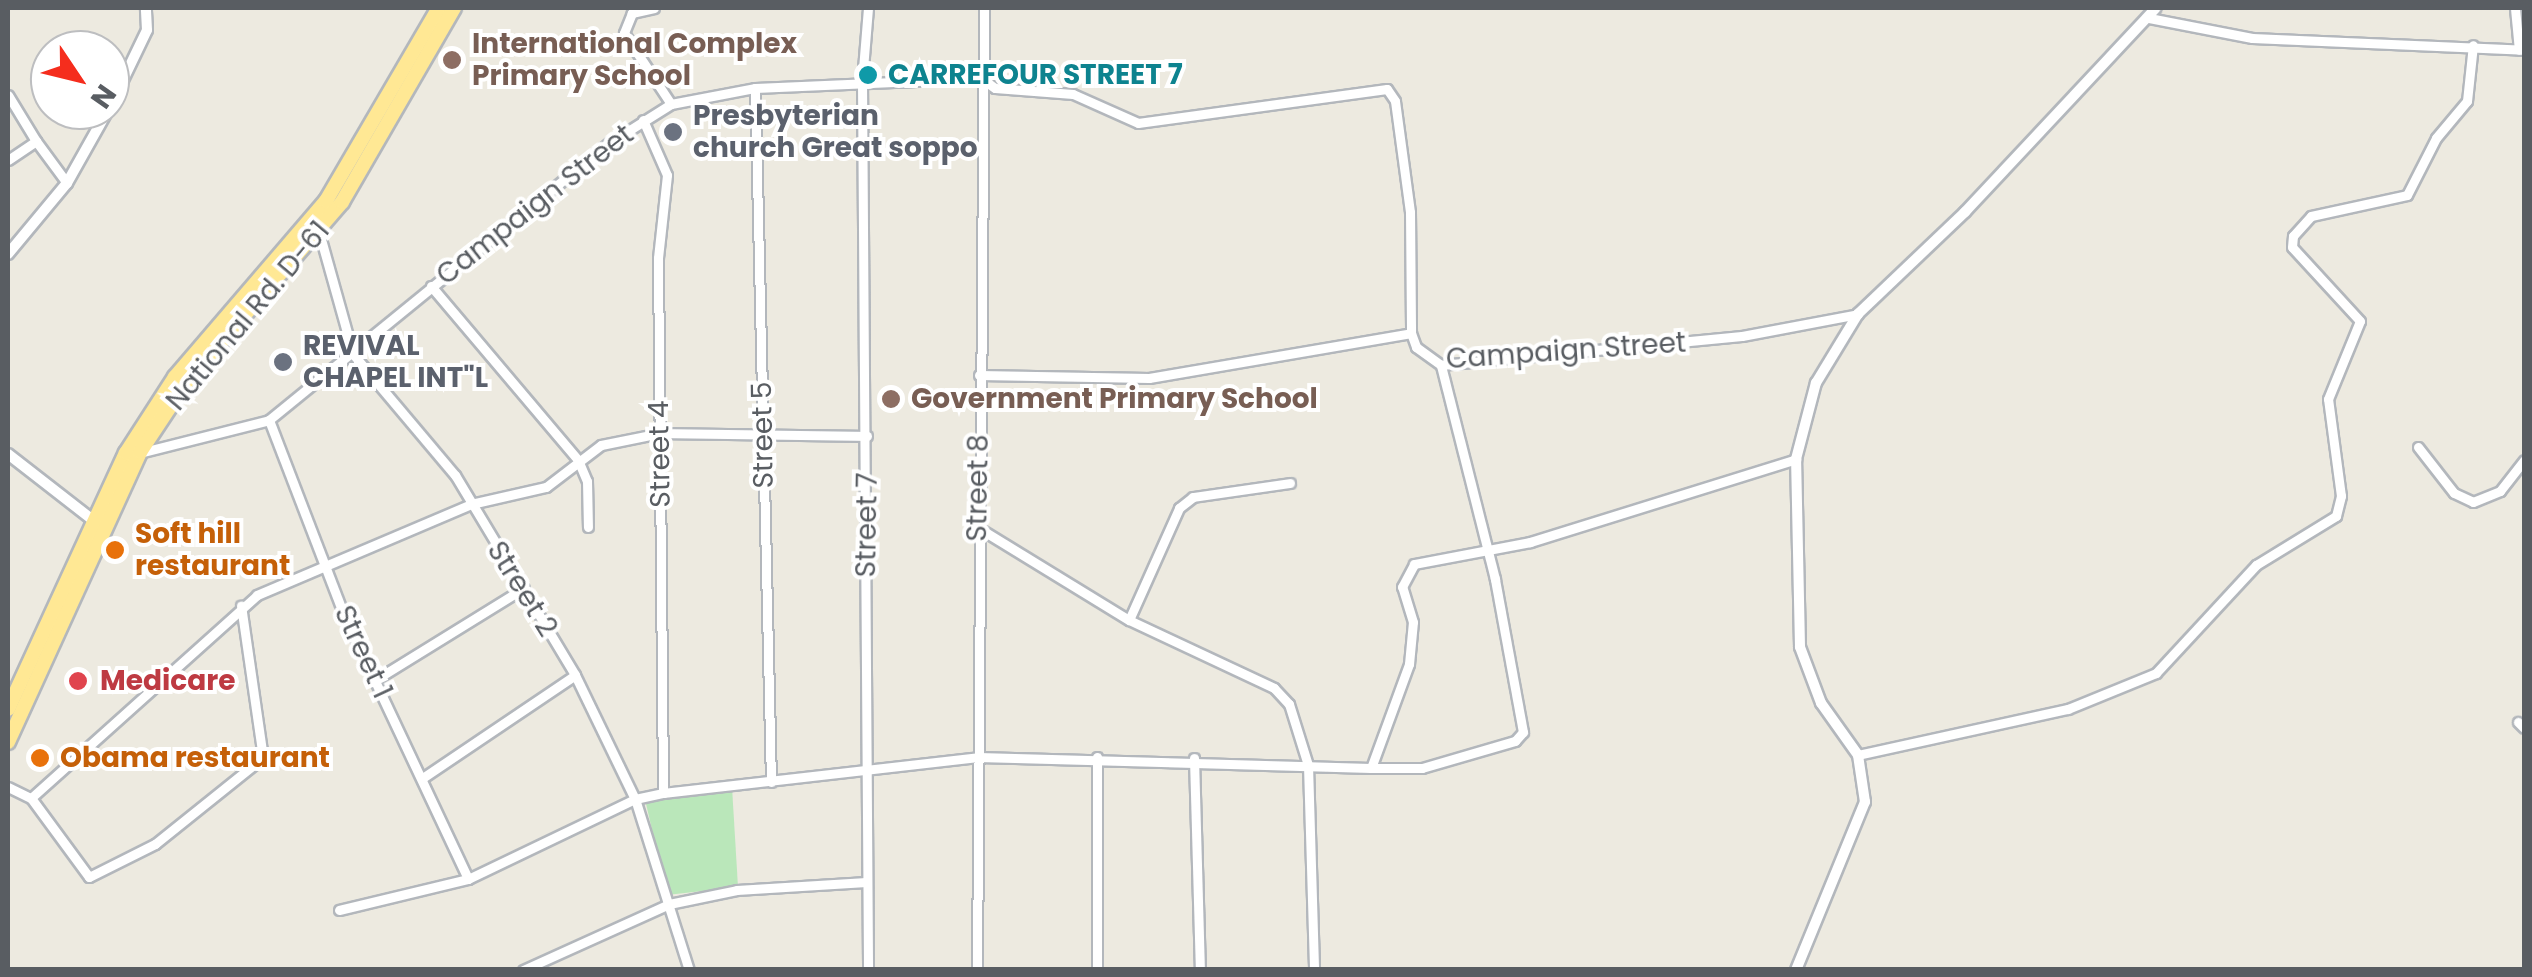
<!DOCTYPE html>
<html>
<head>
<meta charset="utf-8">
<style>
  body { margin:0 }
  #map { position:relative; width:2532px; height:977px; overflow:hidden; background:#edeae0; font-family:Poppins,sans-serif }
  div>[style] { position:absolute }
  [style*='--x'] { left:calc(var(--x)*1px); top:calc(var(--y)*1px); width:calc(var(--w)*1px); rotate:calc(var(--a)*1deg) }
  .green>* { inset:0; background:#bae7ba }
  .roads { filter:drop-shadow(2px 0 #b3b7bc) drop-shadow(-2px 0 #b3b7bc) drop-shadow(0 2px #b3b7bc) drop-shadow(0 -2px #b3b7bc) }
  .minor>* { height:9px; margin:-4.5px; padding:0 4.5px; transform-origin:4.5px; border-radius:4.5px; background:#fff }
  .tertiary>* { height:10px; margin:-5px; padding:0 5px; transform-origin:5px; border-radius:5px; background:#fff }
  .trunk>* { height:14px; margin:-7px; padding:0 7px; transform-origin:7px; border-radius:7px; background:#ffe894 }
  .dots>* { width:28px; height:28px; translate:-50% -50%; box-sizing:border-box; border:5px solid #fff; border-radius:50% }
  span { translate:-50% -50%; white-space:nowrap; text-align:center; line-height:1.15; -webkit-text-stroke:8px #fff; paint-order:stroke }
  .education-label { font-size:28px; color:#785e54; font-weight:700 }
  .left { translate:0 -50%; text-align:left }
  .culture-label { font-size:28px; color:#0d838f; font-weight:700 }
  .worship-label { font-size:28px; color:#5b616d; font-weight:700 }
  .street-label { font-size:28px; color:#595d62 }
  .food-label { font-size:28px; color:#c56008; font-weight:700 }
  .health-label { font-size:28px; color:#be3a42; font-weight:700 }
  .frame { position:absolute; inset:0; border:10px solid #595d62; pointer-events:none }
  .north { position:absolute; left:30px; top:30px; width:100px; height:100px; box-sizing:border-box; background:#fff; border:2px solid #bdbec0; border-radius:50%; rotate:125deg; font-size:28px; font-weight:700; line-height:40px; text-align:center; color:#595d62 }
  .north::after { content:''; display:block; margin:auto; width:35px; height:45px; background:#f52d1d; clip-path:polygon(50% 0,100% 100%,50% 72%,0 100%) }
</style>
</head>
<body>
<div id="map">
  <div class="green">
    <div style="clip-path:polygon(732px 787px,738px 887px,667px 895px,644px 795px)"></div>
  </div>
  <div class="roads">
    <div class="minor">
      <div style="--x:654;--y:8;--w:23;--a:167"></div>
      <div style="--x:632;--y:13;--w:22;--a:112"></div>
      <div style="--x:624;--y:33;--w:85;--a:56.5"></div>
      <div style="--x:868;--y:8;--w:73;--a:94.7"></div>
      <div style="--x:862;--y:81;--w:889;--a:89.61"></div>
      <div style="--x:2515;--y:8;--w:42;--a:84.6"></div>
      <div style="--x:2149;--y:18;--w:105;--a:11"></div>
      <div style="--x:2252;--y:38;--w:272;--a:2.5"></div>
      <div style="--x:755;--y:88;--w:694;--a:88.68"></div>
      <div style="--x:8;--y:95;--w:54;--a:58.7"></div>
      <div style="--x:643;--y:120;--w:60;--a:66.4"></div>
      <div style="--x:667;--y:175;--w:83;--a:96.2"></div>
      <div style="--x:658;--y:258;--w:535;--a:89.46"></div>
      <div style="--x:8;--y:160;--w:34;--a:-34"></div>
      <div style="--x:36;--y:141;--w:52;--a:53.6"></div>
      <div style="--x:319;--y:232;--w:127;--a:74.4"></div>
      <div style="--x:353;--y:354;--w:158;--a:49.9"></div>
      <div style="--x:455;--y:475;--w:233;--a:59"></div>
      <div style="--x:575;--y:675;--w:138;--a:64.2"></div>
      <div style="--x:635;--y:799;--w:179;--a:72.5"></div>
      <div style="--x:431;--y:286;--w:228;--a:49.8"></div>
      <div style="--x:578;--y:460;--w:23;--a:67"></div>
      <div style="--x:587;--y:481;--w:46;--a:88.8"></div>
      <div style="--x:979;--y:375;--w:170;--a:1"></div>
      <div style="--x:1149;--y:378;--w:266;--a:-9.7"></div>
      <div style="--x:269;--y:420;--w:207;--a:69"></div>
      <div style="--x:343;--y:613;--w:294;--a:64.8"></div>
      <div style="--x:2418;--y:447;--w:58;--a:52"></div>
      <div style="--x:2454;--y:493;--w:21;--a:25"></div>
      <div style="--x:2473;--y:502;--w:29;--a:-22"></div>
      <div style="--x:2500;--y:491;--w:39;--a:-52"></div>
      <div style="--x:139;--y:453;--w:134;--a:-14.2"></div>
      <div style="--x:269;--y:420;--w:439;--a:-39.2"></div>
      <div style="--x:609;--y:143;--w:73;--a:-32.2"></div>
      <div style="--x:671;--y:104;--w:86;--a:-10.8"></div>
      <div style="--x:755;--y:88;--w:226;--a:-2.5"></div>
      <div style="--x:981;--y:78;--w:17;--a:36"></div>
      <div style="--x:995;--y:88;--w:78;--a:4.4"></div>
      <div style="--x:1073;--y:94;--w:71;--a:24"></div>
      <div style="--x:1138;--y:123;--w:251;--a:-7.8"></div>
      <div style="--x:1387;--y:89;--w:14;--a:56"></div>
      <div style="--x:1395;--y:101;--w:112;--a:82.3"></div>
      <div style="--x:1410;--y:212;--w:121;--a:89.5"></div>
      <div style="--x:1411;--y:333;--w:15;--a:70"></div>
      <div style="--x:1416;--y:347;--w:31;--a:36"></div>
      <div style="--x:1441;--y:365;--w:302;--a:-5.5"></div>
      <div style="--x:1742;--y:336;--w:118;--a:-10.7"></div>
      <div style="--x:977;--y:527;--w:178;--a:31.5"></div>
      <div style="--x:1129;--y:620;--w:160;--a:25.1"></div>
      <div style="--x:1274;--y:688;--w:22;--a:47"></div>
      <div style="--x:1289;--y:704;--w:64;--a:72.7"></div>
      <div style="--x:1308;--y:765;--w:205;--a:88.3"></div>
      <div style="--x:1129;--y:620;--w:123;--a:-65.9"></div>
      <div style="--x:1179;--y:508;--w:18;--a:-38"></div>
      <div style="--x:1193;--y:497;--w:98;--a:-8.2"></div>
      <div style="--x:375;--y:680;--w:175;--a:-31.7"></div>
      <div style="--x:2518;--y:722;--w:8;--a:45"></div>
      <div style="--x:1858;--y:755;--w:215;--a:-12.4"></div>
      <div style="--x:2068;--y:709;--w:95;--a:-22.2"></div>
      <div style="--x:2156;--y:673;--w:147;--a:-47.2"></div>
      <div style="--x:2256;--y:565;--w:94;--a:-31.5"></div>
      <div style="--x:2336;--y:516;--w:21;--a:-76"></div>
      <div style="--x:2341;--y:496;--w:98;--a:-97.6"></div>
      <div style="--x:2328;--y:399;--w:84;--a:-67.7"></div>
      <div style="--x:2360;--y:321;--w:100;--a:-132.6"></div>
      <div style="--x:2292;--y:247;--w:11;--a:-85"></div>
      <div style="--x:2293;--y:236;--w:27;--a:-48"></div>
      <div style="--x:2311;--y:216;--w:98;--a:-12.3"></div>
      <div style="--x:2407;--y:195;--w:64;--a:-63"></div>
      <div style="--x:2436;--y:138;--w:48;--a:-50"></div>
      <div style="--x:2467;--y:101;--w:56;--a:-83.9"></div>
      <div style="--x:1097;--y:757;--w:213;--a:90"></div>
      <div style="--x:1194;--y:758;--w:212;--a:88.4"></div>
      <div style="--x:1371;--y:768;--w:51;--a:0"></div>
      <div style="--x:1422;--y:768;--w:97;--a:-16.2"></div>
      <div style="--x:1515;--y:741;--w:12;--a:-48"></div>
      <div style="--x:1523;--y:732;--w:156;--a:-100.4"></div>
      <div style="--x:1495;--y:579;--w:221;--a:-104.2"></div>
      <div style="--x:424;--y:777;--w:182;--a:-34"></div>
      <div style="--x:8;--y:787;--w:25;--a:26"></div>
      <div style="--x:31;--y:798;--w:304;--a:-41.9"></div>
      <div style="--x:257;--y:595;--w:233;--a:-23"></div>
      <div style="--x:471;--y:504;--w:77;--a:-12.8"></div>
      <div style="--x:546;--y:487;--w:69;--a:-37.4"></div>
      <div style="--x:601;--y:445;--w:60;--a:-11.5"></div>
      <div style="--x:660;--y:433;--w:207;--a:0.8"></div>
      <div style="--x:31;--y:798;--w:98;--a:53.7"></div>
      <div style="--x:89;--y:877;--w:74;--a:-26.6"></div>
      <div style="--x:155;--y:844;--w:129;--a:-38.7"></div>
      <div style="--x:256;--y:763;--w:13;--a:-63"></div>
      <div style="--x:262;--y:751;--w:147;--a:-98.2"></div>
      <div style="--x:339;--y:910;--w:133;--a:-13.5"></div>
      <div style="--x:468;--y:879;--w:185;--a:-25.6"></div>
      <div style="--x:635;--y:799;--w:29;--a:-12"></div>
      <div style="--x:663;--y:793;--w:317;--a:-6.5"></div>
      <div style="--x:978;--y:757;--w:393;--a:1.6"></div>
      <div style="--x:1371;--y:768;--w:111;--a:-69.9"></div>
      <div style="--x:1409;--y:664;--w:42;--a:-84.6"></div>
      <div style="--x:1413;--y:622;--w:37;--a:-107"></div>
      <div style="--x:1402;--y:587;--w:26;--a:-62"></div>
      <div style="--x:1414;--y:564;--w:118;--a:-10.7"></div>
      <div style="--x:1530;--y:542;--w:279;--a:-17.3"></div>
      <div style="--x:523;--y:970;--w:160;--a:-24.3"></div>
      <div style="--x:669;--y:904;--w:69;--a:-11.6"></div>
      <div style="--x:737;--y:890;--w:129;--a:-3.5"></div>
      <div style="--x:977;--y:970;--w:962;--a:-89.58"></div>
    </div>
    <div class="tertiary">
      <div style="--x:110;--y:107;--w:85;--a:-64.3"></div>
      <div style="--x:147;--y:30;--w:22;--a:-93"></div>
      <div style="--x:8;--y:254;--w:92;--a:-50.3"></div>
      <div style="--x:67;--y:183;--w:84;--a:-60.7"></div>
      <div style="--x:8;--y:454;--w:114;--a:37.9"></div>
      <div style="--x:1796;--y:970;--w:182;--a:-67.7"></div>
      <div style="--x:1865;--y:802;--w:48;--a:-98.5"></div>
      <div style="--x:1858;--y:755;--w:64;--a:-125.4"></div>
      <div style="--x:1821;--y:703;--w:60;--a:-110.6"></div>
      <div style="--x:1800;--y:647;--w:188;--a:-91.2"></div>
      <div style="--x:1796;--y:459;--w:79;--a:-75.3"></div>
      <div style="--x:1816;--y:383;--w:81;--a:-58.7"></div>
      <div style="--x:1858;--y:314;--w:148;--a:-43.6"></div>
      <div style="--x:1965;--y:212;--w:279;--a:-46.9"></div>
    </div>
    <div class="trunk">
      <div style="--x:8;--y:709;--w:282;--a:-65.3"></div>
      <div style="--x:126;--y:453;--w:90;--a:-57.2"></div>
      <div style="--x:175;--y:377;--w:232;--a:-49.4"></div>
      <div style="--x:326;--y:201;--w:224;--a:-59.7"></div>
      <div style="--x:8;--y:742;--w:319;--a:-65.5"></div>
      <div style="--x:140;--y:452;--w:82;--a:-56.5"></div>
      <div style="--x:185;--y:384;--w:240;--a:-49.2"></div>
      <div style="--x:342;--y:202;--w:224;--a:-60"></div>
    </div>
  </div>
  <div class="dots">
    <div style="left:452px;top:60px;background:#8d6e63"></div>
    <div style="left:868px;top:75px;background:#0f9aa8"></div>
    <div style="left:673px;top:132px;background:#6b7280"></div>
    <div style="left:283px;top:362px;background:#6b7280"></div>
    <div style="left:891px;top:399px;background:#8d6e63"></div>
    <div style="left:115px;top:550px;background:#e8710a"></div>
    <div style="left:78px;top:681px;background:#e0444e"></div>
    <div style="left:40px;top:758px;background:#e8710a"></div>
  </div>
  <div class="education-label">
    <span class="left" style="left:472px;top:60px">International Complex<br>Primary School</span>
    <span class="left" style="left:911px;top:399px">Government Primary School</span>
  </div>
  <div class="culture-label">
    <span class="left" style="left:888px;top:75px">CARREFOUR STREET 7</span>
  </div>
  <div class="worship-label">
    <span class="left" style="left:693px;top:132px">Presbyterian<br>church Great soppo</span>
    <span class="left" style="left:303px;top:362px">REVIVAL<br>CHAPEL INT"L</span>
  </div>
  <div class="street-label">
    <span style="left:535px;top:205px;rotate:-38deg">Campaign Street</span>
    <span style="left:248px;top:316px;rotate:-50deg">National Rd. D-61</span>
    <span style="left:1566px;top:351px;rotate:-4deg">Campaign Street</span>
    <span style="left:763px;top:435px;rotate:-91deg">Street 5</span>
    <span style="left:660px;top:454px;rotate:-91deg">Street 4</span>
    <span style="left:978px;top:488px;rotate:-89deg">Street 8</span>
    <span style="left:867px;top:525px;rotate:-89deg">Street 7</span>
    <span style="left:522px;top:589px;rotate:58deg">Street 2</span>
    <span style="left:363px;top:652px;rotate:65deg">Street 1</span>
  </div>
  <div class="food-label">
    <span class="left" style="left:135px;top:550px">Soft hill<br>restaurant</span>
    <span class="left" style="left:60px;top:758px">Obama restaurant</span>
  </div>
  <div class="health-label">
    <span class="left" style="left:100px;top:681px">Medicare</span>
  </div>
  <div class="frame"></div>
  <div class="north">N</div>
</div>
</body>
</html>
